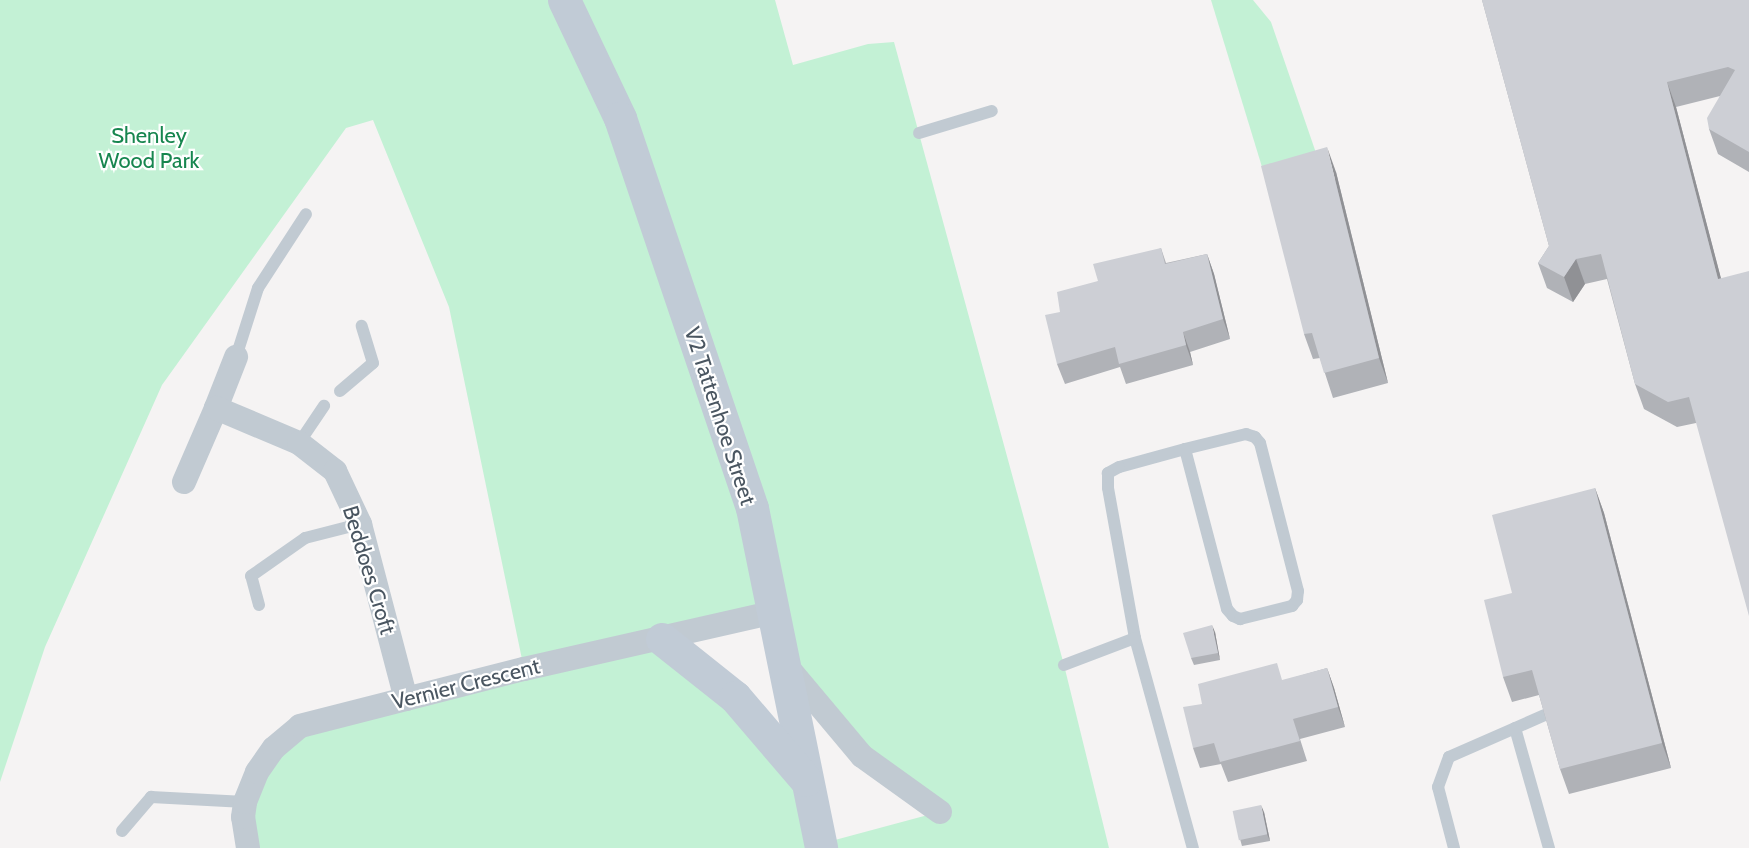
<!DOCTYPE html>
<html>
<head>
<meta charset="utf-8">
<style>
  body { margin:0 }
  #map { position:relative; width:1749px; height:848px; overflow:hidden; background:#f5f3f3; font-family:Cabin,sans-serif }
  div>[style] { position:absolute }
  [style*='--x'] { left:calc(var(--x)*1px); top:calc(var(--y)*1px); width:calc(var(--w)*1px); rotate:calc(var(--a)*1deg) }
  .green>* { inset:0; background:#c3f1d5 }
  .lane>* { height:12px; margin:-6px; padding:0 6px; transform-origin:6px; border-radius:6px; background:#c1cad2 }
  .street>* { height:24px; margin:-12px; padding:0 12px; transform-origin:12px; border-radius:12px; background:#c1cad2 }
  .secondary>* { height:33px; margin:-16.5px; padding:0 16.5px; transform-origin:16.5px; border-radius:16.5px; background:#c1cbd6 }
  .wall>* { inset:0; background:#b0b2b7 }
  .shaded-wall>* { inset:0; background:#909195 }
  .building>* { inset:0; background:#cdcfd5; transform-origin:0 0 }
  span { translate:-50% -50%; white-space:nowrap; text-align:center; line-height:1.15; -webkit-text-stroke:4.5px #fff; paint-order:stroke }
  .park-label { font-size:22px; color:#17864f }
  .street-label { font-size:22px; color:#4a5661 }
</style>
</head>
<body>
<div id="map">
  <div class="green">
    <div style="clip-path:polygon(evenodd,0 0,775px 0,793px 65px,868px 44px,894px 42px,1064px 665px,1109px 848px,248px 848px,245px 802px,300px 726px,524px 669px,449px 307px,373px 120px,346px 128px,162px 385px,45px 647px,0 782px,0 0,771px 613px,783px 661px,862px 756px,939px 812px,820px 844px,807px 782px,663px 639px,771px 613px)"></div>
    <div style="clip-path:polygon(1211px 0,1253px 0,1271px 22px,1316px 153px,1262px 167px)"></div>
  </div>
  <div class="lane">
    <div style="--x:919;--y:133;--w:76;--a:-16.8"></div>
    <div style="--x:236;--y:357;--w:72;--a:-72.3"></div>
    <div style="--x:258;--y:288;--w:88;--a:-57"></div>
    <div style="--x:340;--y:391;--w:43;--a:-40.3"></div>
    <div style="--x:373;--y:363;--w:39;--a:-107"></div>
    <div style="--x:299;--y:443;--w:45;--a:-56"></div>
    <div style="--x:1185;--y:449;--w:165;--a:75.3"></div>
    <div style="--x:1227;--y:609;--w:9;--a:49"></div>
    <div style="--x:1233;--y:616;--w:8;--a:23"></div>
    <div style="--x:1240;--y:619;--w:54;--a:-14"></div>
    <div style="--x:1292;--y:606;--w:8;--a:-50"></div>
    <div style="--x:1297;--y:600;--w:9;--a:-84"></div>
    <div style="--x:1298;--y:591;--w:153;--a:-104.4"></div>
    <div style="--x:1260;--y:443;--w:8;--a:-130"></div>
    <div style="--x:1255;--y:437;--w:9;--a:-162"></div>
    <div style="--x:1246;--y:434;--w:63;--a:166.2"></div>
    <div style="--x:1185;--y:449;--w:68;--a:164.7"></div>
    <div style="--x:1119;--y:467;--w:13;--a:151"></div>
    <div style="--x:1108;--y:473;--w:15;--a:90"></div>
    <div style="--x:1108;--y:488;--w:152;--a:79.8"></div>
    <div style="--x:1135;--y:638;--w:218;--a:74.6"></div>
    <div style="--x:259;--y:605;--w:30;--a:-105"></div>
    <div style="--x:251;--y:576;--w:66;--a:-35.1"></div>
    <div style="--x:305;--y:538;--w:57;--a:-14.3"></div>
    <div style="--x:1064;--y:665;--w:76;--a:-20.8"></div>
    <div style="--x:1515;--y:728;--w:125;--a:74.2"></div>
    <div style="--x:122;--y:831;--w:45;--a:-49.5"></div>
    <div style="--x:151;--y:797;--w:94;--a:3"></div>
    <div style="--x:1454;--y:848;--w:63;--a:-104.7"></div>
    <div style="--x:1438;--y:787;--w:32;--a:-70"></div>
    <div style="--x:1449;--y:757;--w:107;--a:-23.7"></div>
  </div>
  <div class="street">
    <div style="--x:216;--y:408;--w:55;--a:-68.6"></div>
    <div style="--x:184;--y:482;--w:81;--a:-66.6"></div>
    <div style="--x:216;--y:408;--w:90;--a:22.9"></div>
    <div style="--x:299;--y:443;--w:46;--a:37.9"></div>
    <div style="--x:335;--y:471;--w:59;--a:64.7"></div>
    <div style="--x:360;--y:524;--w:181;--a:75.3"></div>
    <div style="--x:784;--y:663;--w:121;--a:50"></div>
    <div style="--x:862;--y:756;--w:96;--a:35.7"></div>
    <div style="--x:248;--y:848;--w:31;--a:-99"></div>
    <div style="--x:243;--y:817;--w:15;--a:-82"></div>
    <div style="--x:245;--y:802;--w:32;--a:-68"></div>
    <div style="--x:257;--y:772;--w:29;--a:-55"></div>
    <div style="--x:274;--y:748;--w:34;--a:-40"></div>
    <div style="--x:300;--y:726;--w:231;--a:-14.3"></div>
    <div style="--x:524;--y:669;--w:253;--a:-12.8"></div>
  </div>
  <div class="secondary">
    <div style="--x:564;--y:0;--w:131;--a:64.6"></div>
    <div style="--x:620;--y:118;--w:412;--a:71.3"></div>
    <div style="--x:752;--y:508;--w:347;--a:78.5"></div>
    <div style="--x:662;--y:639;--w:93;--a:38.5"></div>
    <div style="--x:735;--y:697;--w:109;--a:49.5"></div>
  </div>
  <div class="wall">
    <div style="clip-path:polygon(1482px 0,1749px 0,1749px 172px,1718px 154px,1709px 129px,1720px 96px,1676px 107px,1721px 279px,1696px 423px,1677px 427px,1644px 409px,1635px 384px,1607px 279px,1585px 284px,1573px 302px,1547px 288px,1538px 263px,1549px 246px)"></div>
    <div style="clip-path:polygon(1336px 172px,1388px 383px,1333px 398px,1320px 358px,1313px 359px,1304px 334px)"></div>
    <div style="clip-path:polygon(1161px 248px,1166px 263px,1207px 254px,1214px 274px,1230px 339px,1190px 352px,1193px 365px,1126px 384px,1120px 367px,1065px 384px,1057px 364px,1098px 281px)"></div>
    <div style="clip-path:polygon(1595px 488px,1604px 513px,1671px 768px,1569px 794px,1560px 769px,1539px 695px,1512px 702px,1503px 677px,1512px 593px)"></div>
    <div style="clip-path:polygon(1215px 632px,1220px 660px,1194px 665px,1191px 658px)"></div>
    <div style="clip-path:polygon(1327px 668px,1334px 688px,1345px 727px,1300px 739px,1307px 761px,1228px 782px,1221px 764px,1200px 768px,1193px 748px,1202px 704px)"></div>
    <div style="clip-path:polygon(1264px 812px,1270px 841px,1242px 846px,1240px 839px)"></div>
  </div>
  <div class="shaded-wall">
    <div style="clip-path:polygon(1667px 82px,1676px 107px,1728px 305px,1718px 279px)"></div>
    <div style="clip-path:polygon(1327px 147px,1336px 172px,1388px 383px,1379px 358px)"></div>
    <div style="clip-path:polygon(1207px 254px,1214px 274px,1230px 339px,1223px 319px)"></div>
    <div style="clip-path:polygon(1576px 259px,1585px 284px,1573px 302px,1564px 277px)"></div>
    <div style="clip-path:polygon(1183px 332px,1190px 352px,1193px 365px,1186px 345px)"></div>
    <div style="clip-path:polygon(1595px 488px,1604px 513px,1671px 768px,1662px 743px)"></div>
    <div style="clip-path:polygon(1212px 625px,1215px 632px,1220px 660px,1218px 653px)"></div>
    <div style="clip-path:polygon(1327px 668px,1334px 688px,1345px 727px,1338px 707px)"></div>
    <div style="clip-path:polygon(1261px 805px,1264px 812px,1270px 841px,1267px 834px)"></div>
  </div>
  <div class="building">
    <div style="clip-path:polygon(1482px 0,1749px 0,1749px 152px,1709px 129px,1707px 118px,1735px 70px,1728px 67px,1667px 82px,1718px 279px,1749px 271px,1749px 616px,1689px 397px,1668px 402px,1635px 384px,1601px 254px,1576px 259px,1564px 277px,1538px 263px,1549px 246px)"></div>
    <div style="clip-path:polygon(1327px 147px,1379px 358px,1324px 373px,1312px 333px,1304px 334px,1261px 166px)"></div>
    <div style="clip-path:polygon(1161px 248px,1165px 264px,1207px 254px,1223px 319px,1183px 332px,1186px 345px,1119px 364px,1115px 347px,1057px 364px,1045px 315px,1060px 312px,1057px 292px,1098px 281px,1093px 264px)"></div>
    <div style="clip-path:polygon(1595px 488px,1662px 743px,1560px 769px,1532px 670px,1503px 677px,1484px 600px,1512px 593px,1492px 515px)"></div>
    <div style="clip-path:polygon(1212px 625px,1218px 653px,1191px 658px,1183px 633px)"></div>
    <div style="clip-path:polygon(1277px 663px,1282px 680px,1327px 668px,1338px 707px,1293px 719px,1300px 741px,1220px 762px,1214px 743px,1193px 748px,1183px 707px,1202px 704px,1198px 684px)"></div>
    <div style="left:1261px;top:805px;width:30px;height:29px;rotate:78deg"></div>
  </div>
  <div class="park-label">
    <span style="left:149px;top:148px">Shenley<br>Wood Park</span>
  </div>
  <div class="street-label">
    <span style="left:720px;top:416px;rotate:72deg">V2 Tattenhoe Street</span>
    <span style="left:369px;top:570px;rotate:73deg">Beddoes Croft</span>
    <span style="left:466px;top:684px;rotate:-14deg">Vernier Crescent</span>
  </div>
</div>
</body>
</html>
